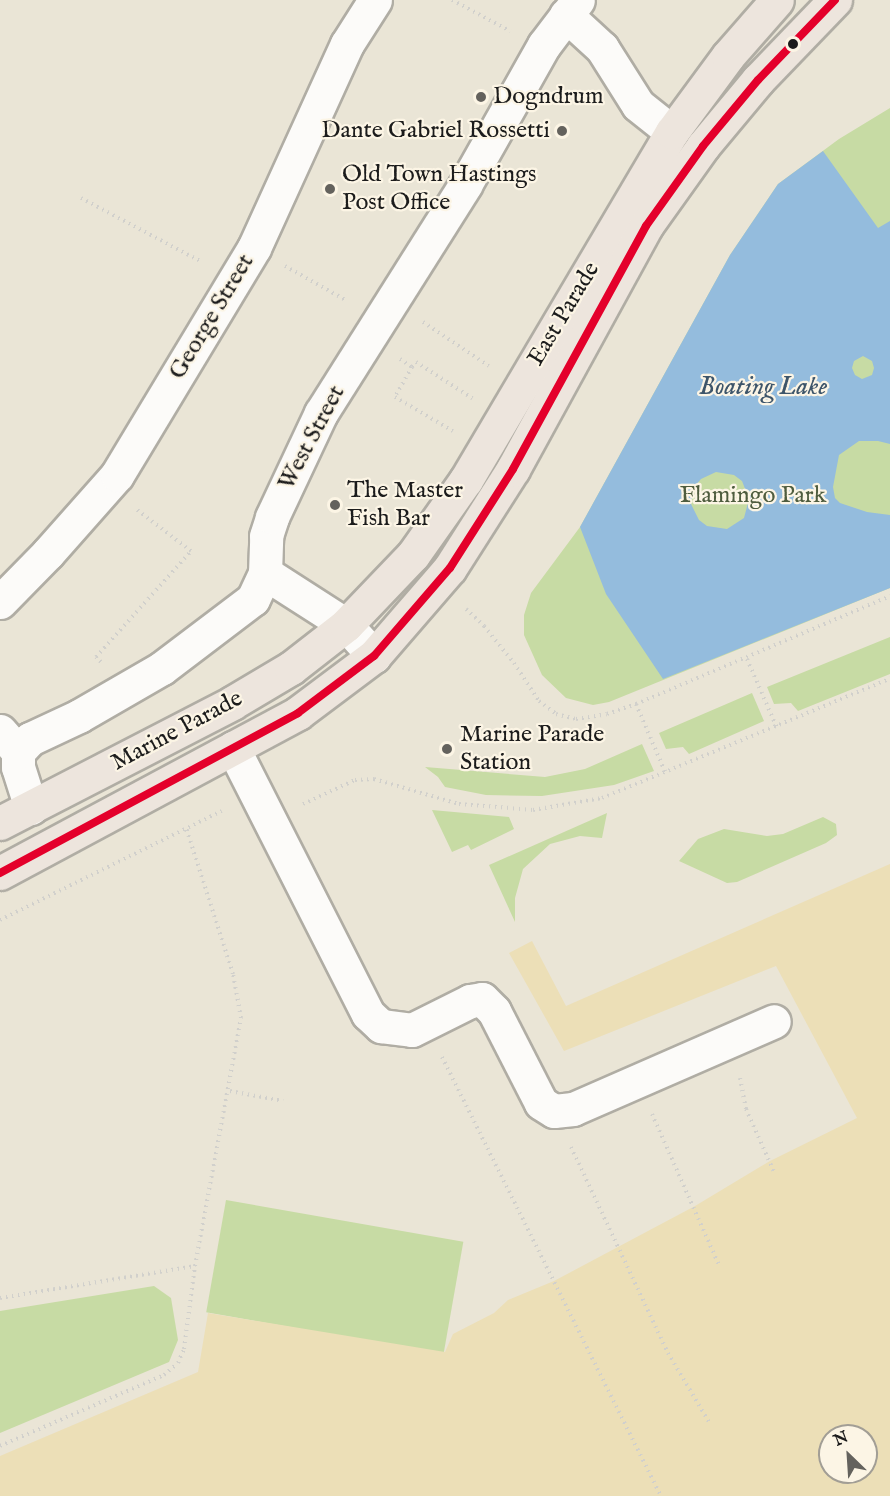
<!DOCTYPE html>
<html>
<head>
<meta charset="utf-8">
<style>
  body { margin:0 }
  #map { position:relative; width:890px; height:1496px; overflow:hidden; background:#eae5d6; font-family:"IM FELL English",serif }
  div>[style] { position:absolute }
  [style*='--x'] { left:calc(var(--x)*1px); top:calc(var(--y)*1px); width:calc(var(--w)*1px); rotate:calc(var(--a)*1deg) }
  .green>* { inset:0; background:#c7dba4; transform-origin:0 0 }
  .sand>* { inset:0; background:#ecdfb7 }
  .water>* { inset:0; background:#94bcdd }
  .path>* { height:4px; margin-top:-2px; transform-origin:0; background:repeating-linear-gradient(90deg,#d1d0cc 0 1.5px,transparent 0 6px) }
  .roads { filter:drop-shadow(2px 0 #b0ada4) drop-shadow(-2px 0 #b0ada4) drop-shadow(0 2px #b0ada4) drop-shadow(0 -2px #b0ada4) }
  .minor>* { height:33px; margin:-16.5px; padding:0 16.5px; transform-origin:16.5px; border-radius:16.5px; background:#fcfbf9 }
  .highway>* { height:33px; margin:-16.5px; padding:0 16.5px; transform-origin:16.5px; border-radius:16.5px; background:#ede5dd }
  .bus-1>* { height:8px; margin:-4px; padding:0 4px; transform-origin:4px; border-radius:4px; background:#e4002b }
  .dots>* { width:16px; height:16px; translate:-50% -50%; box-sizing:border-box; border:3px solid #fcf5e5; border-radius:50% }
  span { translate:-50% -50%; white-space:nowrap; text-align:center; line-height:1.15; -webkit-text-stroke:4.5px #fcf5e5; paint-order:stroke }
  .poi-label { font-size:24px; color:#1c1c1c }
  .left { translate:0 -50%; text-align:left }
  .right { translate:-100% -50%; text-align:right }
  .street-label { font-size:24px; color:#1c1c1c }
  .park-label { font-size:24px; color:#4e5c3e }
  .water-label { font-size:26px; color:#3d556a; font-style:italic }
  .north { position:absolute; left:818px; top:1424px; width:60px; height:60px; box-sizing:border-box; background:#fcf5e5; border:2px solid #a29e95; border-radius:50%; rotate:335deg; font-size:16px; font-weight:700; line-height:24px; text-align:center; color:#1c1c1c }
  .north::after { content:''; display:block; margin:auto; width:21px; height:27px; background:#64625d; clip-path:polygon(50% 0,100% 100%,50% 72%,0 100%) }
</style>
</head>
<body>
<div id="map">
  <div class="green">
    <div style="clip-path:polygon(890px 108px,890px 588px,609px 702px,593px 705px,566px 698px,542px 675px,524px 635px,524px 615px,531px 593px,580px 527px,730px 255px,778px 184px,839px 139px)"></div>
    <div style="clip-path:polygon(890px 637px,890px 674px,798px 711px,791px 703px,774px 704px,767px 687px)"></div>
    <div style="clip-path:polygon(752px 693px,764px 721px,689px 754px,683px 747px,666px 749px,659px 733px)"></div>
    <div style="clip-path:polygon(642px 744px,654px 771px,614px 785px,542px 796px,486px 795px,445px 787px,438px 777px,425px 767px,545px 777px,585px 769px)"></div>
    <div style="clip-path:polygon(432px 810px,509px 817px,514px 829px,471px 850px,468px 845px,452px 852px)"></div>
    <div style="clip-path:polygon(607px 813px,602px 838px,580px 836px,550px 844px,523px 869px,515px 898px,515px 922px,489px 865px)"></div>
    <div style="clip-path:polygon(823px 817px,836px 824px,837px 835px,826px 843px,737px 882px,727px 883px,679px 861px,698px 839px,724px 829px,767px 836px,783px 834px)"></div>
    <div style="left:226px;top:1200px;width:241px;height:114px;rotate:10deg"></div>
    <div style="clip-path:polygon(154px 1286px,171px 1298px,178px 1340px,169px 1362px,0 1433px,0 1311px)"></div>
  </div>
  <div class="sand">
    <div style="clip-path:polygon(evenodd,890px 864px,890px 1496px,0 1496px,0 1456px,198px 1372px,208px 1313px,445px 1352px,453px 1334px,494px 1313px,508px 1300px,554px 1281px,695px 1206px,770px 1161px,857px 1118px,776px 966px,564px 1051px,509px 953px,532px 941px,566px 1006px,890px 864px,830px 1436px,866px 1436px,866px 1472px,830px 1472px,830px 1436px)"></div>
  </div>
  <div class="water">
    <div style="clip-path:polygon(evenodd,823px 151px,878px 228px,890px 221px,890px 444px,878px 441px,859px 441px,839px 455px,833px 487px,835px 498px,840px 503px,867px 512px,890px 515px,890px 588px,663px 679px,606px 594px,580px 527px,730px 255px,778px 184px,823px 151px,863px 356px,872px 361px,874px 368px,872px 375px,862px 379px,855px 375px,852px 368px,854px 361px,863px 356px,823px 151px,716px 472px,734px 475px,742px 481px,749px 499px,744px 518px,727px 529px,707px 526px,699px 520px,691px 504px,695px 486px,701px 479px,716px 472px)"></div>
  </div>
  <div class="path">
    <div style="--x:452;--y:0;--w:66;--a:28.1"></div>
    <div style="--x:81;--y:198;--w:137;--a:27.9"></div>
    <div style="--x:285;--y:266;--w:71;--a:29.4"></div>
    <div style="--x:423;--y:322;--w:79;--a:33.7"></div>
    <div style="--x:400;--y:359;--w:14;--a:34"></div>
    <div style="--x:412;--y:367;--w:6;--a:-51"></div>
    <div style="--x:416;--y:362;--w:67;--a:32.7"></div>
    <div style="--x:412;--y:367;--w:34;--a:120"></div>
    <div style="--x:395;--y:397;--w:67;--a:30.4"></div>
    <div style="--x:466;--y:609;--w:25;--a:43"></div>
    <div style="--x:484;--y:626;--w:48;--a:51"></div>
    <div style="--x:514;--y:663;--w:45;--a:56.7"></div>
    <div style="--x:539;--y:701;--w:21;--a:37"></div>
    <div style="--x:556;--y:714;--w:21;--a:14"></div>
    <div style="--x:576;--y:719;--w:31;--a:-9"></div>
    <div style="--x:607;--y:714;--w:31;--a:-19"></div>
    <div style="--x:636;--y:704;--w:276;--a:-23"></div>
    <div style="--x:747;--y:659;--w:75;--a:66.5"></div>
    <div style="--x:101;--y:662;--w:7;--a:-135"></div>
    <div style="--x:96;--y:657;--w:142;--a:-48.1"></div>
    <div style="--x:191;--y:551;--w:69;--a:-142.6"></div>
    <div style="--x:636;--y:704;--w:76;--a:66.8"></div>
    <div style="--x:303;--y:804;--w:57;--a:-24.8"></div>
    <div style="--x:355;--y:780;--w:19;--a:-3"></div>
    <div style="--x:374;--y:779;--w:89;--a:16.4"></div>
    <div style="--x:459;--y:804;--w:74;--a:4.6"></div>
    <div style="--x:533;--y:810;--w:70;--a:-9.9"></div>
    <div style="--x:602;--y:798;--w:312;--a:-22.5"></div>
    <div style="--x:0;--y:920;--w:247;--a:-26.2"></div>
    <div style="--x:442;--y:1057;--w:491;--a:63.5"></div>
    <div style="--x:740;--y:1078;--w:32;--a:79"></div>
    <div style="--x:746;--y:1109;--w:69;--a:66"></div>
    <div style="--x:230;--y:1091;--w:54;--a:10.7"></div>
    <div style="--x:652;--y:1114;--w:165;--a:66.1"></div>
    <div style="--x:571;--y:1147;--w:228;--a:64.8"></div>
    <div style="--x:668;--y:1353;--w:80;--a:59.3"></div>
    <div style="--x:0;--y:1298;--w:198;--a:-9.3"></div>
    <div style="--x:0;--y:1446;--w:179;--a:-23.4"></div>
    <div style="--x:164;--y:1375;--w:18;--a:-41"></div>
    <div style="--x:178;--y:1363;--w:15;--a:-67"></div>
    <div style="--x:184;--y:1349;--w:84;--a:-82.5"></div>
    <div style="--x:195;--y:1266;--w:252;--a:-79.5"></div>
    <div style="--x:241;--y:1018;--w:45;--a:-100.3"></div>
    <div style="--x:233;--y:974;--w:153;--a:-107.8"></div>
  </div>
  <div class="roads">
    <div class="minor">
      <div style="--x:566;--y:15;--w:49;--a:42.5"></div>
      <div style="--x:602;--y:48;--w:67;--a:57.7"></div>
      <div style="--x:638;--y:105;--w:43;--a:38.5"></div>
      <div style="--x:265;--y:573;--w:96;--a:32.7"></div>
      <div style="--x:346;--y:625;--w:42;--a:47.9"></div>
      <div style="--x:0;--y:602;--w:69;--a:-45.6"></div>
      <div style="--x:48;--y:553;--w:104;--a:-48.5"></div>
      <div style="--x:117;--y:475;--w:265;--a:-58.9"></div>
      <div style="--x:254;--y:248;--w:224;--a:-65.5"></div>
      <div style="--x:347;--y:44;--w:52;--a:-57.5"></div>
      <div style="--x:0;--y:731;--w:28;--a:49"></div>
      <div style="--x:233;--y:748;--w:298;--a:63.1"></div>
      <div style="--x:368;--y:1014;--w:18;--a:43"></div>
      <div style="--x:381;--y:1026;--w:31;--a:7"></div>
      <div style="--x:412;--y:1030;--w:65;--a:-26.6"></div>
      <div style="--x:470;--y:1001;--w:12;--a:-9"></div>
      <div style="--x:482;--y:999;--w:17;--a:45"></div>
      <div style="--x:494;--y:1011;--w:103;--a:62.9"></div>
      <div style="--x:541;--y:1103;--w:15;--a:32"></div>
      <div style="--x:554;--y:1111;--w:19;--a:-6"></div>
      <div style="--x:573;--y:1109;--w:219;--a:-23.6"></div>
      <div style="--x:31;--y:808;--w:43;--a:-107.6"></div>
      <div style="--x:18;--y:767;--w:15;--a:-90"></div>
      <div style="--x:18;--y:752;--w:18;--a:-47"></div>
      <div style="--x:30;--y:739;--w:54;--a:-25.1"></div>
      <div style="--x:79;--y:716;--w:96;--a:-30"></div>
      <div style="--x:162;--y:668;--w:114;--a:-37.2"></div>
      <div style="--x:253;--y:599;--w:29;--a:-65"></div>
      <div style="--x:265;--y:573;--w:37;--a:-88"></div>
      <div style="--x:266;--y:536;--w:20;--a:-72"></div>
      <div style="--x:272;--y:517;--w:115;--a:-64.8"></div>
      <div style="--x:321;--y:413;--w:270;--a:-57.7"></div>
      <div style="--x:465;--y:185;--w:161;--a:-60.6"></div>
      <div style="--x:544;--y:45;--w:56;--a:-52.9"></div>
    </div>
    <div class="highway">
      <div style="--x:0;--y:823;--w:261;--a:-27.3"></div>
      <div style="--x:232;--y:703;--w:69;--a:-30.7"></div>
      <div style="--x:291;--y:668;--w:70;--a:-38"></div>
      <div style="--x:346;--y:625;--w:97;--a:-46.3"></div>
      <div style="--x:413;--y:555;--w:92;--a:-54.8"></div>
      <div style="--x:466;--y:480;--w:404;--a:-59.4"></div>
      <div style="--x:672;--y:132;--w:94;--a:-53.6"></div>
      <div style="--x:728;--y:56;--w:74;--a:-48.8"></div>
      <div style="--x:0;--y:873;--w:338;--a:-28.2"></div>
      <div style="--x:298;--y:713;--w:95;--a:-36.9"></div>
      <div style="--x:374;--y:656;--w:116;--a:-49.2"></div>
      <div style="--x:450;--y:568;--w:117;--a:-57.5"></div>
      <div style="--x:513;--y:469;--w:277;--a:-61.3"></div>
      <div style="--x:646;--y:226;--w:98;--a:-54.5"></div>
      <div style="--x:703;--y:146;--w:86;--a:-50.2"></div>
      <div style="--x:758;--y:80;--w:111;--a:-46.1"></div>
    </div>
  </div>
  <div class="bus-1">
    <div style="--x:0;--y:873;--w:338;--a:-28.2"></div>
    <div style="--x:298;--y:713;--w:95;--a:-36.9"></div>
    <div style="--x:374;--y:656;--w:116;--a:-49.2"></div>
    <div style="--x:450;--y:568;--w:117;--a:-57.5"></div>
    <div style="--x:513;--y:469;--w:277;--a:-61.3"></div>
    <div style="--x:646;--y:226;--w:98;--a:-54.5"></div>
    <div style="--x:703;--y:146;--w:86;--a:-50.2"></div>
    <div style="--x:758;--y:80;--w:111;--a:-46.1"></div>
  </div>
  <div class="dots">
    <div style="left:793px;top:44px;background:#1c1c1c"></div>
    <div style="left:481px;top:97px;background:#64625d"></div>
    <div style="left:562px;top:131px;background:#64625d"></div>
    <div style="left:330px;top:189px;background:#64625d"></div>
    <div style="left:335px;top:505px;background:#64625d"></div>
    <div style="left:447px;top:749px;background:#64625d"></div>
  </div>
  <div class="poi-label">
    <span class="left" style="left:493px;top:97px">Dogndrum</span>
    <span class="right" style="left:550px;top:131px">Dante Gabriel Rossetti</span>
    <span class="left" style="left:342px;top:189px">Old Town Hastings<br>Post Office</span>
    <span class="left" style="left:347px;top:505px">The Master<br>Fish Bar</span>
    <span class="left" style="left:460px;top:749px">Marine Parade<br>Station</span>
  </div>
  <div class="street-label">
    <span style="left:564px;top:314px;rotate:-59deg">East Parade</span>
    <span style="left:212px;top:317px;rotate:-59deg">George Street</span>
    <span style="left:312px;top:438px;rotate:-62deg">West Street</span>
    <span style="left:177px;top:731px;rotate:-28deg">Marine Parade</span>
  </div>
  <div class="park-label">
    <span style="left:753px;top:496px">Flamingo Park</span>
  </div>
  <div class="water-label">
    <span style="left:763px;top:387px">Boating Lake</span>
  </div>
  <div class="north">N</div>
</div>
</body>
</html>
